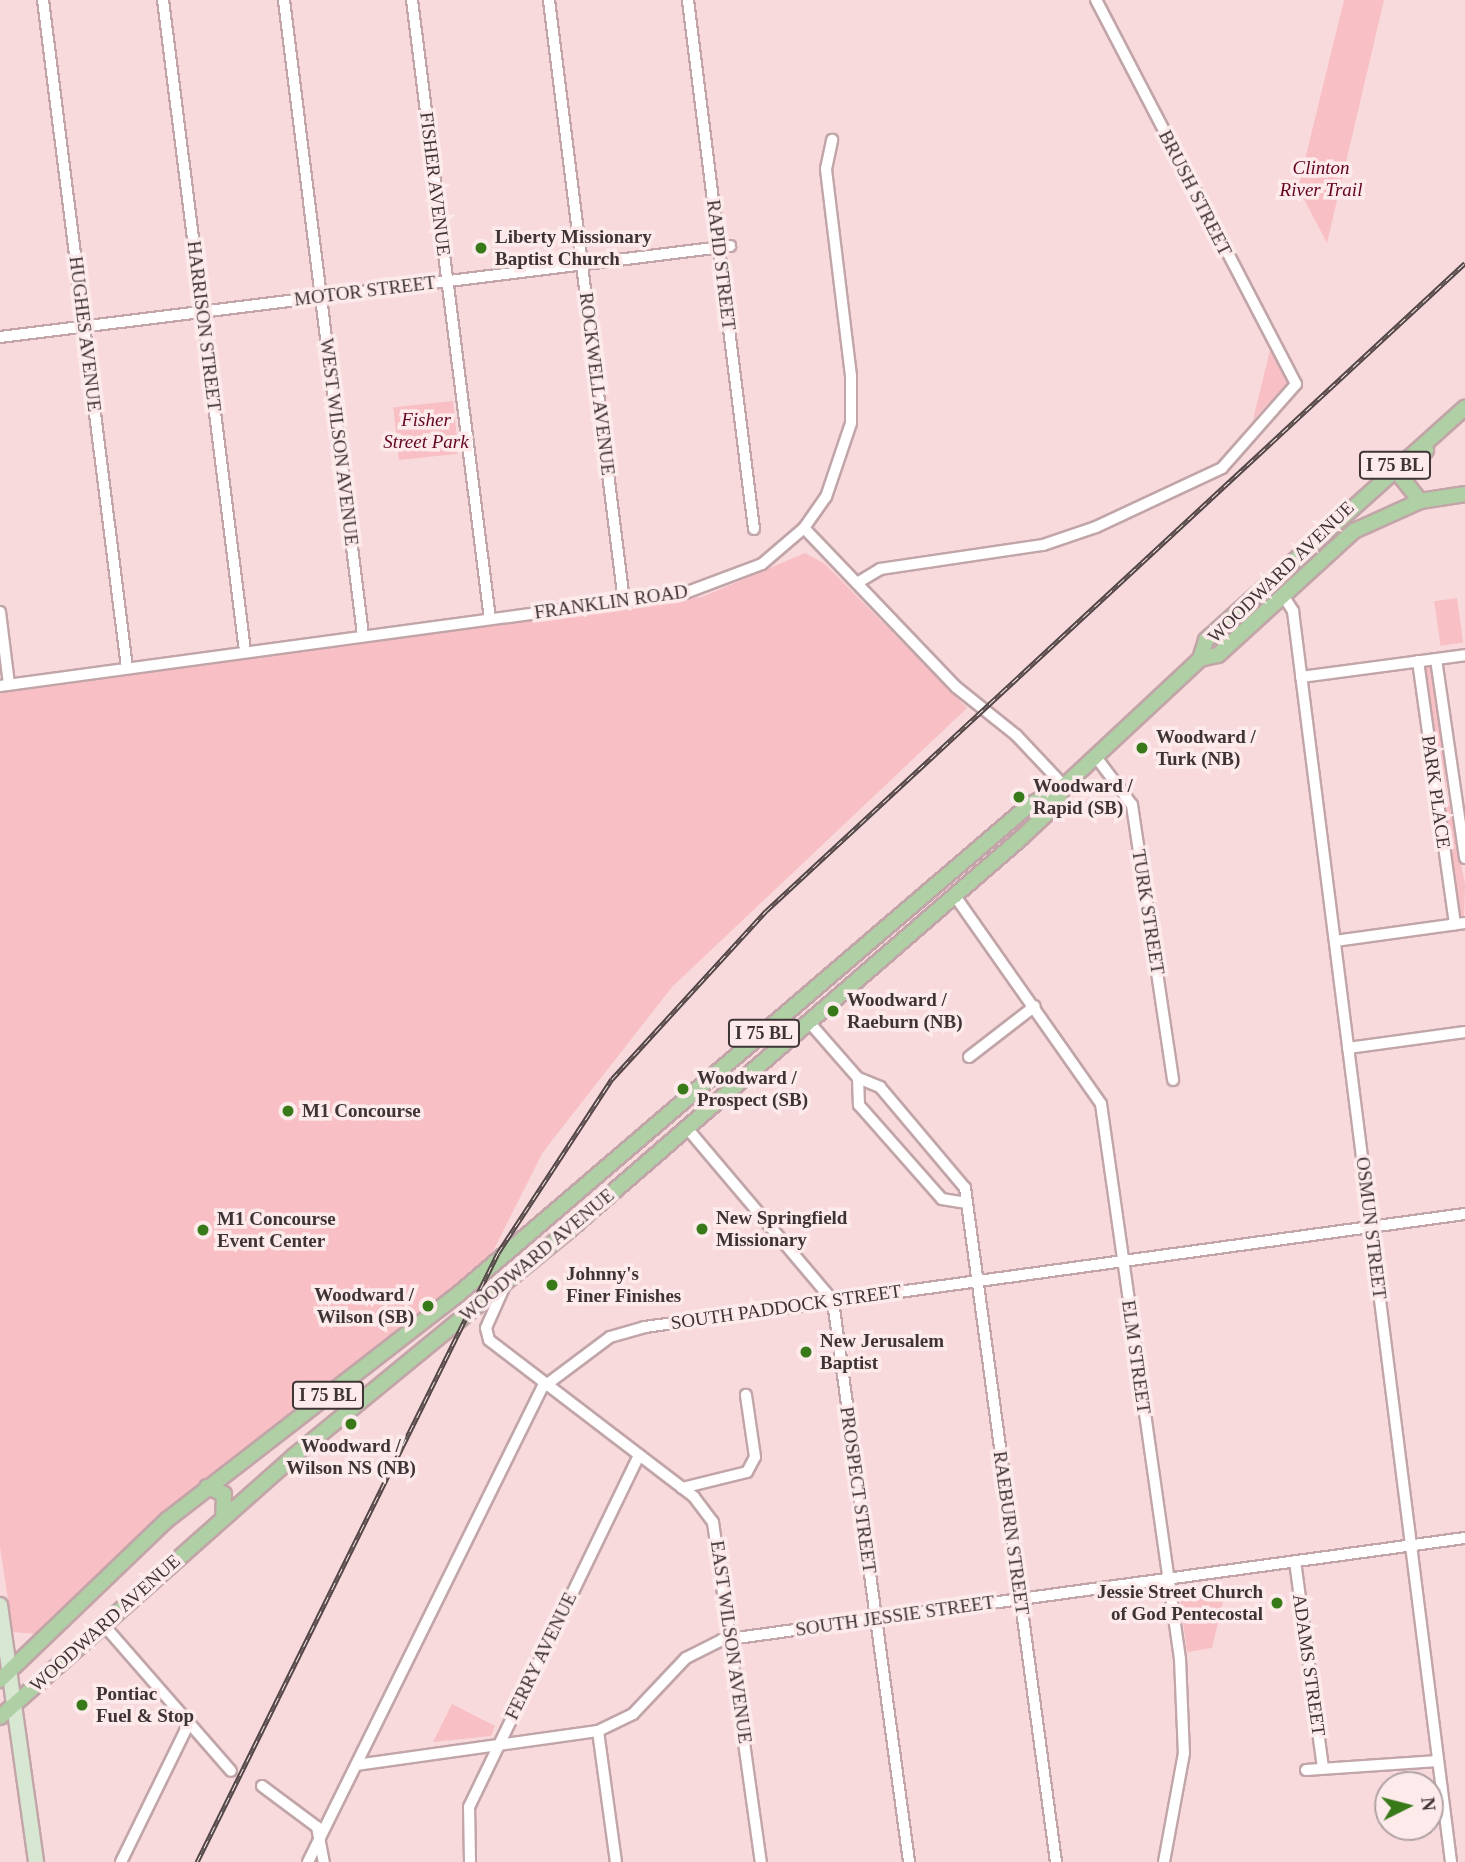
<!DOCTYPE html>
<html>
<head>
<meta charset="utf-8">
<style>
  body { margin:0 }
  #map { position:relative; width:1465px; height:1862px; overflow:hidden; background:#f8dadd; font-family:"Times New Roman",serif }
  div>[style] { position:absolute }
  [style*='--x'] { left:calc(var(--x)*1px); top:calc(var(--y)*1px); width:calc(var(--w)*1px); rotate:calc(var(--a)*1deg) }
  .green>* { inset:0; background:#f8bfc4; transform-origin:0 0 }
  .roads { filter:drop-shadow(2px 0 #c1a5a8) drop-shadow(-2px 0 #c1a5a8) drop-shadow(0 2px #c1a5a8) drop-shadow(0 -2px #c1a5a8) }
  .street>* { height:10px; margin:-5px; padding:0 5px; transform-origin:5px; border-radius:5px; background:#fff }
  .secondary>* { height:14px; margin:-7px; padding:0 7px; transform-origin:7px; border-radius:7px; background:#d7e7d2 }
  .primary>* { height:14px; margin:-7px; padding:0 7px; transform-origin:7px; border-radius:7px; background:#afd0a4 }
  .rail>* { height:5px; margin-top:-2.5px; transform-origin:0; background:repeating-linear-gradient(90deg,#fdebec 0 8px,#534647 0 16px); box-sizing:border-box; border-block:2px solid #534647 }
  .dots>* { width:19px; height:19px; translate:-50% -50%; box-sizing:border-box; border:4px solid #fdebec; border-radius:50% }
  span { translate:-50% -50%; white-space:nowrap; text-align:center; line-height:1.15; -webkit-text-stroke:7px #fdebec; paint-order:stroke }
  .shield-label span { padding:2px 5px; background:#fdebec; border:2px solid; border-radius:5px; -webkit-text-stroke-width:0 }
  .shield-label { font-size:18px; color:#3f3435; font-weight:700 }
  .park-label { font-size:19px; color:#630522; font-style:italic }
  .street-label { font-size:19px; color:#3f3435 }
  .poi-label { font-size:19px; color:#3f3435; font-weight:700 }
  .left { translate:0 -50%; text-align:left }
  .right { translate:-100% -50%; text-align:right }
  .north { position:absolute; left:1374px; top:1771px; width:70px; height:70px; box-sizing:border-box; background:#fdebec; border:2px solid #b1a2a3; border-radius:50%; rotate:84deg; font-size:19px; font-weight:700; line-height:28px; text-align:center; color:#3f3435 }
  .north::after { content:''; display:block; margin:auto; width:24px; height:32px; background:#387a1a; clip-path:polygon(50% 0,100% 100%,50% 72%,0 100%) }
</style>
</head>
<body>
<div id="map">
  <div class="green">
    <div style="clip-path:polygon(1344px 0,1384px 0,1327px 243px,1298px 188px)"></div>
    <div style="clip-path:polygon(1270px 350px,1287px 383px,1253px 420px)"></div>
    <div style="left:453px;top:401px;width:53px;height:60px;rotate:84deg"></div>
    <div style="clip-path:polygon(805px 553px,825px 564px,967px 708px,672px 987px,543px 1152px,490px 1257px,36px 1634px,13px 1632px,0 1547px,0 690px,702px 597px)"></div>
    <div style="left:1457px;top:598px;width:45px;height:23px;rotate:82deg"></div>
    <div style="clip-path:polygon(1428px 666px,1434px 669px,1447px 792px,1440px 789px,1423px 671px)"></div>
    <div style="clip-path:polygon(1449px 804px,1465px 884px,1464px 918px,1458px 915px,1443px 809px)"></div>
    <div style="clip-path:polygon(1227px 1585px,1212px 1648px,1187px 1652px,1179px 1591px)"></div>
    <div style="clip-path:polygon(452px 1704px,495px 1726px,491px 1736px,433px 1742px)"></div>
  </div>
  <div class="roads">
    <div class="street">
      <div style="--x:43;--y:0;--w:673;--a:82.83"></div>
      <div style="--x:163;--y:0;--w:656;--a:82.82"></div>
      <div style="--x:284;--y:0;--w:640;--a:82.91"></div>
      <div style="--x:412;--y:0;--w:624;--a:82.82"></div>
      <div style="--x:549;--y:0;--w:606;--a:82.89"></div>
      <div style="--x:688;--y:0;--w:533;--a:82.89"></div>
      <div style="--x:0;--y:337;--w:736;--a:-7.11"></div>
      <div style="--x:804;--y:528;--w:220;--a:46.3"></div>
      <div style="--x:956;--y:687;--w:77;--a:38.7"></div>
      <div style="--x:1016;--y:735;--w:70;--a:46.7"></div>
      <div style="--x:857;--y:583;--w:27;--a:-31"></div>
      <div style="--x:880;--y:569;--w:165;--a:-8.4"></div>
      <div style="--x:1043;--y:545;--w:56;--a:-18.8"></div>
      <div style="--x:1096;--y:527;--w:139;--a:-25.1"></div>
      <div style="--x:1222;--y:468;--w:112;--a:-48.6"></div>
      <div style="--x:1296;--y:384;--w:433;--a:-117.5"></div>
      <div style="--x:1284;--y:597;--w:17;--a:57"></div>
      <div style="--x:1293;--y:611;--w:1261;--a:82.8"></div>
      <div style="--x:0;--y:612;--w:73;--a:82.9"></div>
      <div style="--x:1436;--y:659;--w:201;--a:81.7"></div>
      <div style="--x:1418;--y:661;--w:266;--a:82"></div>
      <div style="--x:1301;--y:677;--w:165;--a:-7.6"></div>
      <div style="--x:0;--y:686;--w:691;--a:-7.73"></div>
      <div style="--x:685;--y:593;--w:82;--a:-20.6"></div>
      <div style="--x:762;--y:564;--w:55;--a:-40.6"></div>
      <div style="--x:804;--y:528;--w:38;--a:-55"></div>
      <div style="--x:826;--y:497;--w:78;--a:-71.3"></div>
      <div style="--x:851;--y:423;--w:47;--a:-90"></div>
      <div style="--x:851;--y:376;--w:209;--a:-96.9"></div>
      <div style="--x:826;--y:169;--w:30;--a:-78"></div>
      <div style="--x:1096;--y:757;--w:60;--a:53.1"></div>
      <div style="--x:1132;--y:805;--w:278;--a:81.5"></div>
      <div style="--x:955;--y:896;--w:254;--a:54.9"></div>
      <div style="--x:1101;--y:1104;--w:561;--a:81.9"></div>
      <div style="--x:1180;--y:1659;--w:94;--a:87.6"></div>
      <div style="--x:1184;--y:1753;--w:111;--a:100.4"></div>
      <div style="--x:1335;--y:941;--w:131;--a:-7.9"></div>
      <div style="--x:809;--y:1022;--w:74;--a:48.8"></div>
      <div style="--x:858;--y:1078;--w:24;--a:22"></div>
      <div style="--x:880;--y:1087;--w:132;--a:49.9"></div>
      <div style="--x:965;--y:1188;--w:680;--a:82.31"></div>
      <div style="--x:1348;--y:1048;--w:118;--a:-7.8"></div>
      <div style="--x:969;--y:1057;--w:83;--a:-37.7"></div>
      <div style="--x:858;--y:1078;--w:27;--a:88"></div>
      <div style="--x:859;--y:1105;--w:125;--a:48.6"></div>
      <div style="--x:942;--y:1199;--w:25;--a:9"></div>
      <div style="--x:687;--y:1128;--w:226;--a:49.8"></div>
      <div style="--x:833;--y:1301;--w:566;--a:82.28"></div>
      <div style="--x:506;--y:1283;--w:49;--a:114"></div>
      <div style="--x:486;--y:1328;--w:12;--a:76"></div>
      <div style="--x:489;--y:1340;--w:258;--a:37.4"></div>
      <div style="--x:694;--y:1497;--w:31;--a:53"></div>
      <div style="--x:713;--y:1522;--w:343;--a:82"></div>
      <div style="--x:682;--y:1488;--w:67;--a:-13.8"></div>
      <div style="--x:747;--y:1472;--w:17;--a:-62"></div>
      <div style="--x:755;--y:1457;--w:63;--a:-98.3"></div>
      <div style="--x:1295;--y:1561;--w:209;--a:82.3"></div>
      <div style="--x:102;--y:1623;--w:196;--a:48.9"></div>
      <div style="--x:598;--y:1731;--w:132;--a:82.2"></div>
      <div style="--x:356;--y:1765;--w:244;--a:-8"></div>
      <div style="--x:598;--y:1731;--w:39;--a:-26"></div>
      <div style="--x:633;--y:1714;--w:77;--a:-46.6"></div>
      <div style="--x:686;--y:1658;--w:40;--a:-26.6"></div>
      <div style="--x:722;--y:1640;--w:750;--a:-7.82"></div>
      <div style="--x:1306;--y:1770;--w:132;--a:-3.9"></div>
      <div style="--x:262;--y:1786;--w:69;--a:36.7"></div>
      <div style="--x:317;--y:1827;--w:36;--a:79"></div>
      <div style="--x:121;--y:1862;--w:155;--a:-63.9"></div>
      <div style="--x:308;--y:1862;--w:529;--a:-63.73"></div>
      <div style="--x:542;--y:1388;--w:85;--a:-36.9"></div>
      <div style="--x:610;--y:1337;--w:36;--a:-16"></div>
      <div style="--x:645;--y:1327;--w:828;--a:-7.85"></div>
      <div style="--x:470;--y:1862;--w:55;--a:-91"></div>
      <div style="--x:469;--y:1807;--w:391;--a:-64.2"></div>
    </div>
    <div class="secondary">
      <div style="--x:0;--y:1605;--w:260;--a:82"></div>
    </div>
    <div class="primary">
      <div style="--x:1420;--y:501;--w:29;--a:-128"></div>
      <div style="--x:1402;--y:478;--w:37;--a:-49"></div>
      <div style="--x:1200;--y:659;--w:18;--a:-13"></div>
      <div style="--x:1218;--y:655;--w:184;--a:-42.4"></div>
      <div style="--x:1354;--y:531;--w:72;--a:-24.4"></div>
      <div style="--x:1420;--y:501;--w:46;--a:-8.8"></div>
      <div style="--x:207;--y:1487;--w:18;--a:22"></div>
      <div style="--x:224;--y:1494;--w:24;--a:92"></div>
      <div style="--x:0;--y:1680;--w:231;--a:-43.8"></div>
      <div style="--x:167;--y:1520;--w:364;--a:-37.8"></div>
      <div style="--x:455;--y:1297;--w:755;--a:-40.59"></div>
      <div style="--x:1028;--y:806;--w:41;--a:-29.1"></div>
      <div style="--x:1064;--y:786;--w:186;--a:-43"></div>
      <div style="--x:1200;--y:659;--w:20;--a:-72"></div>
      <div style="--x:1206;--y:640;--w:348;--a:-41.9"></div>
      <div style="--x:0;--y:1717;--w:393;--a:-41.6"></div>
      <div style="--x:294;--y:1456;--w:353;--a:-39.4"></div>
      <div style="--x:567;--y:1232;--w:601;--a:-40.95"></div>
      <div style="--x:1021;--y:838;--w:45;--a:-43.2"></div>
      <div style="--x:1054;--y:807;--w:23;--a:-65"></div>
    </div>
  </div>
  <div class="rail">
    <div style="--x:197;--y:1862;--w:679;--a:-63.7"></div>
    <div style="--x:498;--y:1253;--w:208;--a:-56.8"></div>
    <div style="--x:612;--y:1079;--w:228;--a:-47.5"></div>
    <div style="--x:766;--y:911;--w:953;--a:-42.83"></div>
  </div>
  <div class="dots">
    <div style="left:481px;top:248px;background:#387a1a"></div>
    <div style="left:1142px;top:748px;background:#387a1a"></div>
    <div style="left:1019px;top:797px;background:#387a1a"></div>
    <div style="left:833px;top:1011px;background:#387a1a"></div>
    <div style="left:683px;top:1089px;background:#387a1a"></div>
    <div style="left:288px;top:1111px;background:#387a1a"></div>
    <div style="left:702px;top:1229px;background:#387a1a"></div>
    <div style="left:203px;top:1230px;background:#387a1a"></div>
    <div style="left:552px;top:1285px;background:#387a1a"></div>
    <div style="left:428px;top:1306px;background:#387a1a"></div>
    <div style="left:806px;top:1352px;background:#387a1a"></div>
    <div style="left:351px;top:1424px;background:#387a1a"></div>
    <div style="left:1277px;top:1603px;background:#387a1a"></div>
    <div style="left:82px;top:1705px;background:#387a1a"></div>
  </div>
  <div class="shield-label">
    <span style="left:1395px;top:465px">I 75 BL</span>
    <span style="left:764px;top:1033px">I 75 BL</span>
    <span style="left:328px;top:1395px">I 75 BL</span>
  </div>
  <div class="park-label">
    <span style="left:1321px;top:179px">Clinton<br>River Trail</span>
    <span style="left:426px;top:431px">Fisher<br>Street Park</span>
  </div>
  <div class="street-label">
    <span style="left:435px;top:184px;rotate:83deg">FISHER AVENUE</span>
    <span style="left:1195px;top:193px;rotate:63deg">BRUSH STREET</span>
    <span style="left:721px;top:265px;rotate:83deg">RAPID STREET</span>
    <span style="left:365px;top:291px;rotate:-7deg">MOTOR STREET</span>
    <span style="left:204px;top:326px;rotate:83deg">HARRISON STREET</span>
    <span style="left:85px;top:334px;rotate:83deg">HUGHES AVENUE</span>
    <span style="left:597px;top:384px;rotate:83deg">ROCKWELL AVENUE</span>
    <span style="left:339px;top:442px;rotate:83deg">WEST WILSON AVENUE</span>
    <span style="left:1281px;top:572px;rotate:-44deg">WOODWARD AVENUE</span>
    <span style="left:611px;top:602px;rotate:-8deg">FRANKLIN ROAD</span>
    <span style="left:1436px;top:792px;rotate:82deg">PARK PLACE</span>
    <span style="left:1148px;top:912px;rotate:81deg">TURK STREET</span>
    <span style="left:1371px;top:1228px;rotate:83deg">OSMUN STREET</span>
    <span style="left:537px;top:1255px;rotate:-40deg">WOODWARD AVENUE</span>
    <span style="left:786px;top:1307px;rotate:-8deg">SOUTH PADDOCK STREET</span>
    <span style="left:1136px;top:1357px;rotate:82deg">ELM STREET</span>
    <span style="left:858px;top:1490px;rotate:82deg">PROSPECT STREET</span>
    <span style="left:1011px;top:1533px;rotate:82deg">RAEBURN STREET</span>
    <span style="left:895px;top:1616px;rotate:-8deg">SOUTH JESSIE STREET</span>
    <span style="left:105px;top:1623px;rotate:-42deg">WOODWARD AVENUE</span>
    <span style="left:731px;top:1642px;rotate:82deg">EAST WILSON AVENUE</span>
    <span style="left:541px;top:1656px;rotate:-64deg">FERRY AVENUE</span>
    <span style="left:1309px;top:1665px;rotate:82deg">ADAMS STREET</span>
  </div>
  <div class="poi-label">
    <span class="left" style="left:495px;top:248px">Liberty Missionary<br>Baptist Church</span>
    <span class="left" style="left:1156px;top:748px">Woodward /<br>Turk (NB)</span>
    <span class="left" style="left:1033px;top:797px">Woodward /<br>Rapid (SB)</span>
    <span class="left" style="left:847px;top:1011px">Woodward /<br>Raeburn (NB)</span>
    <span class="left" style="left:697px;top:1089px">Woodward /<br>Prospect (SB)</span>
    <span class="left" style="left:302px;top:1111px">M1 Concourse</span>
    <span class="left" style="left:716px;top:1229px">New Springfield<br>Missionary</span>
    <span class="left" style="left:217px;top:1230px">M1 Concourse<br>Event Center</span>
    <span class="left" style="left:566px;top:1285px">Johnny's<br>Finer Finishes</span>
    <span class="right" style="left:414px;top:1306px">Woodward /<br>Wilson (SB)</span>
    <span class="left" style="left:820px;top:1352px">New Jerusalem<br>Baptist</span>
    <span style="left:351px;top:1457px">Woodward /<br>Wilson NS (NB)</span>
    <span class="right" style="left:1263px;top:1603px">Jessie Street Church<br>of God Pentecostal</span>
    <span class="left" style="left:96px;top:1705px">Pontiac<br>Fuel &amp; Stop</span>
  </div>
  <div class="north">N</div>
</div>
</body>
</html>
